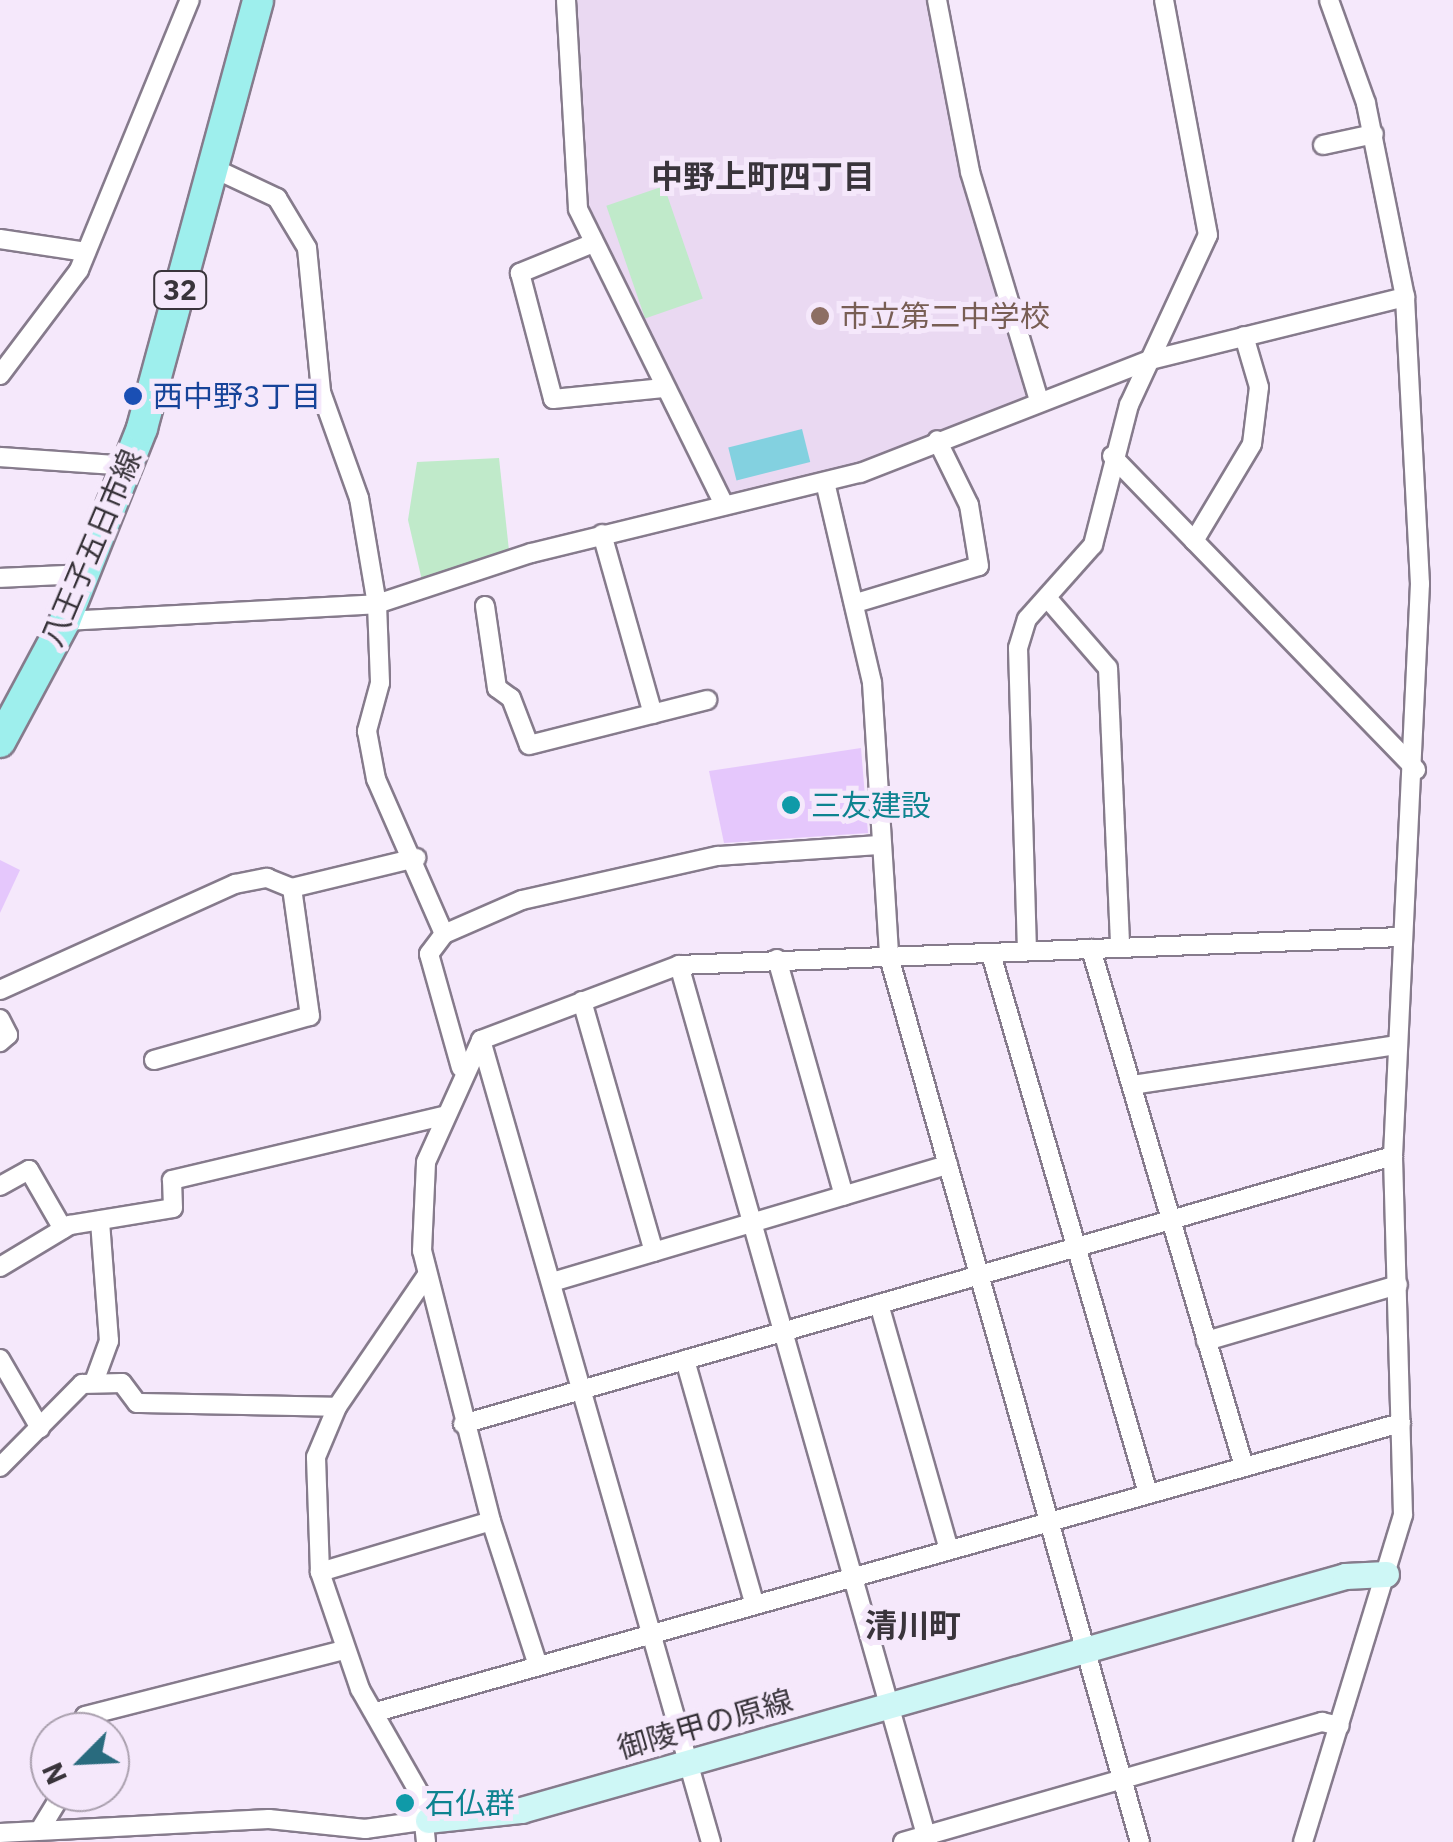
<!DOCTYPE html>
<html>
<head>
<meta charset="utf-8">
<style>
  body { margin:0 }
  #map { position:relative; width:1453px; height:1842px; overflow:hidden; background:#f5e8fb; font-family:"IBM Plex Sans","Noto Sans JP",sans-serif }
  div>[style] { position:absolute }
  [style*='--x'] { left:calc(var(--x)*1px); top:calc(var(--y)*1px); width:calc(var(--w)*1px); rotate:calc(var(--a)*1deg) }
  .built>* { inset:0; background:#ead9f2 }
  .green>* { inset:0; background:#c0eaca; transform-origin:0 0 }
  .water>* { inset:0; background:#83d1e0; transform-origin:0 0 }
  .building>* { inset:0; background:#e5c7fc }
  .roads { filter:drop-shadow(2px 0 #867b8c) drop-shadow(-2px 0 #867b8c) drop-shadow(0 2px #867b8c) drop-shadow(0 -2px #867b8c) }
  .street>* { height:18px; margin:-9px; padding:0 9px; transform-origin:9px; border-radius:9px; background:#fff }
  .secondary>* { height:25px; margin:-12.5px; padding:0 12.5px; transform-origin:12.5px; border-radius:12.5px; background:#cef7f6 }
  .primary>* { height:30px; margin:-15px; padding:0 15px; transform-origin:15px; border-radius:15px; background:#9eefed }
  .dots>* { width:28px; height:28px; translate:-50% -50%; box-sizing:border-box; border:5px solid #f5e8fb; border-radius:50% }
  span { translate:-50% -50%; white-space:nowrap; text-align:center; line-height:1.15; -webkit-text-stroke:10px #f5e8fb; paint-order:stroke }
  .shield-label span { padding:2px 8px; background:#f5e8fb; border:2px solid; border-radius:8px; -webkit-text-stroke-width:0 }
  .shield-label { font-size:28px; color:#39343b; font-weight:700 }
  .education-label { font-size:30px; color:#785e54 }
  .left { translate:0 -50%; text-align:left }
  .transit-label { font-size:30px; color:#164399 }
  .street-label { font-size:30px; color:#39343b }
  .culture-label { font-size:30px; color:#0d838f }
  .neighbourhood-label { font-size:32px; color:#39343b; font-weight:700 }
  .north { position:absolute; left:30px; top:1712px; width:100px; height:100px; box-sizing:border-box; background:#f5e8fb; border:2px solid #aaa0ae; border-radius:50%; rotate:246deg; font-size:28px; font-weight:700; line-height:40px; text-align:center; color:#39343b }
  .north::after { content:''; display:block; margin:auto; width:35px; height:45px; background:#296b7e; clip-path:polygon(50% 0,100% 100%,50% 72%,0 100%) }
</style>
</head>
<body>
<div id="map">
  <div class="built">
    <div style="clip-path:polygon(566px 0,937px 0,970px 172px,1039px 400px,860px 473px,724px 505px,578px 209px)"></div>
  </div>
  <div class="green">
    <div style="left:664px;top:186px;width:119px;height:61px;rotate:71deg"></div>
    <div style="clip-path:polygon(499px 458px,510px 560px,424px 589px,408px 520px,417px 462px)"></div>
  </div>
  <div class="water">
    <div style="left:802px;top:429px;width:34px;height:76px;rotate:76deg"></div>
  </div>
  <div class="building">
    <div style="clip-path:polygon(861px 748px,868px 833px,724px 843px,709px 771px)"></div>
    <div style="clip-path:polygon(0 860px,20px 870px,0 913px)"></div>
  </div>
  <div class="roads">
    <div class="street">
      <div style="--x:566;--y:0;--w:209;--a:86.7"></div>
      <div style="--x:578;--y:209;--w:330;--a:63.7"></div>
      <div style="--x:937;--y:0;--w:175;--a:79.1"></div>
      <div style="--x:970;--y:172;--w:238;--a:73.2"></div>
      <div style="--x:1323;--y:145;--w:52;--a:-12.2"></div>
      <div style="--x:213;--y:168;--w:71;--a:25.1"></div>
      <div style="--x:277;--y:198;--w:58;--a:59"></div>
      <div style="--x:307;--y:248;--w:145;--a:84.4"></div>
      <div style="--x:321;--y:392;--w:113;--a:70.3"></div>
      <div style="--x:359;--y:498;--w:108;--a:80.4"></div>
      <div style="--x:377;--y:604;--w:79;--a:87.8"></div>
      <div style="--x:380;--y:683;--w:50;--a:105.2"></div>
      <div style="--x:367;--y:731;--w:49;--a:79.4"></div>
      <div style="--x:376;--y:779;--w:169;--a:66.3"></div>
      <div style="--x:444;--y:934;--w:25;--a:127"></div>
      <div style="--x:429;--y:954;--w:118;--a:74.3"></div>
      <div style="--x:0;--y:239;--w:87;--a:8.6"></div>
      <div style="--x:591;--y:244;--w:77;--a:157.8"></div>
      <div style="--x:520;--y:273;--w:130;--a:75.3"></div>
      <div style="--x:553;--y:399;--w:111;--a:-5.7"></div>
      <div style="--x:0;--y:375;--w:131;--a:-53"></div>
      <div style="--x:79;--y:270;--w:292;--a:-67.7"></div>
      <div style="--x:1112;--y:456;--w:437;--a:45.9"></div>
      <div style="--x:0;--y:457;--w:128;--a:4"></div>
      <div style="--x:825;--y:482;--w:206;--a:76.8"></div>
      <div style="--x:872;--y:683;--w:275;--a:86.4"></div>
      <div style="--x:889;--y:957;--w:920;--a:74.17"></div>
      <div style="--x:602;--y:534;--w:187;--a:74.2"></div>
      <div style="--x:1194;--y:541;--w:113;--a:-59.1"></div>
      <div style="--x:1252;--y:444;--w:57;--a:-83"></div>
      <div style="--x:1259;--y:387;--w:53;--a:-106.4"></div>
      <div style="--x:0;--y:578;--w:84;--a:-2.7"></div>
      <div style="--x:1048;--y:599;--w:91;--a:49"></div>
      <div style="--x:1108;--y:668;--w:279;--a:87.5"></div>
      <div style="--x:856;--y:603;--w:128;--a:-16.7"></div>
      <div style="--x:979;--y:566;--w:62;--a:-99.3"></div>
      <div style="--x:969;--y:505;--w:72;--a:-116.2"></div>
      <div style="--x:485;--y:606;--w:83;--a:81.7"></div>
      <div style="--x:497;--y:688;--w:17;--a:36"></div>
      <div style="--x:511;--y:698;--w:50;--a:69"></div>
      <div style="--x:529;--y:745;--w:184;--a:-14.2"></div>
      <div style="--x:65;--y:621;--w:312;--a:-3.1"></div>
      <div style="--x:377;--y:604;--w:162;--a:-18.3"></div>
      <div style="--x:531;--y:553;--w:339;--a:-13.7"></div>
      <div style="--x:860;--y:473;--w:311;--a:-21.3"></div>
      <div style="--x:1150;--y:360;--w:263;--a:-13.9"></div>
      <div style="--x:444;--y:934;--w:85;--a:-23.6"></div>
      <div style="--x:522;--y:900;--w:201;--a:-12.7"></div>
      <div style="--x:718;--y:856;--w:163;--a:-3.9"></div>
      <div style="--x:1091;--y:949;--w:536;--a:73.53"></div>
      <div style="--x:1027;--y:951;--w:303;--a:-91.7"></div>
      <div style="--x:1018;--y:648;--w:30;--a:-73"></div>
      <div style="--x:1027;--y:619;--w:99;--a:-48.3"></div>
      <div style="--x:1093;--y:545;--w:145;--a:-75.6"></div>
      <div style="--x:1129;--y:405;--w:187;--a:-65.1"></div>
      <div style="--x:1208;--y:235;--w:239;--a:-100.6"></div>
      <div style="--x:991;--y:954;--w:558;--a:73.77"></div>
      <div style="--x:777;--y:959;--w:246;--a:74.2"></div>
      <div style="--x:679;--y:965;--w:912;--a:74.15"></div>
      <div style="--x:0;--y:990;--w:258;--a:-24.3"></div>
      <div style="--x:235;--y:884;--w:33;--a:-11"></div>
      <div style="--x:267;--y:878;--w:27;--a:22"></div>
      <div style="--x:292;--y:888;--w:128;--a:-13.6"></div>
      <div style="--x:582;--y:1001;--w:261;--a:74"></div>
      <div style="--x:0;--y:1019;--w:18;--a:63"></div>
      <div style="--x:8;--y:1035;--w:11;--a:139"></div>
      <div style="--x:481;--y:1040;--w:834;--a:74"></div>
      <div style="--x:154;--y:1060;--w:162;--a:-15.8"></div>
      <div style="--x:310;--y:1016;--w:129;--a:-98"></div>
      <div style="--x:1132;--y:1085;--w:268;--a:-8.6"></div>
      <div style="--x:0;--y:1186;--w:33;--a:-29"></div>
      <div style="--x:29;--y:1170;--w:68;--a:60"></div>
      <div style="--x:0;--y:1267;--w:82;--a:-31"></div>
      <div style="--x:70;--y:1225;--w:104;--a:-9.4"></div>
      <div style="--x:173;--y:1208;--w:28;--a:-92"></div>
      <div style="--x:172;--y:1180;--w:278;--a:-13.3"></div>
      <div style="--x:552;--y:1282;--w:413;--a:-16.5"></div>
      <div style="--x:879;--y:1304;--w:253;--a:74.1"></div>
      <div style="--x:1206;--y:1341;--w:200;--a:-16.3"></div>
      <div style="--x:0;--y:1359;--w:80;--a:59.9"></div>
      <div style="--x:685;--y:1360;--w:253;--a:74.1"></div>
      <div style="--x:94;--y:1382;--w:44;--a:-69.9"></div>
      <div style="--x:109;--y:1341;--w:121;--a:-94.3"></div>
      <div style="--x:463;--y:1424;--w:968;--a:-16.08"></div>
      <div style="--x:0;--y:1467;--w:117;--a:-45.3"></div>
      <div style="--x:82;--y:1384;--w:40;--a:-1.4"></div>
      <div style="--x:122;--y:1383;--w:25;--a:53"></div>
      <div style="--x:137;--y:1403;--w:200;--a:1.1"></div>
      <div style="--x:491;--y:1521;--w:152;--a:72"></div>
      <div style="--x:320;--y:1572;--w:115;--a:-92"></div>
      <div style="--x:316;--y:1457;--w:54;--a:-67.2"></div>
      <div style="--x:337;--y:1407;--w:160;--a:-55.7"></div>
      <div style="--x:376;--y:1712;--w:1065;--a:-15.75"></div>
      <div style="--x:81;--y:1732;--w:16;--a:-76"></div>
      <div style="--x:85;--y:1716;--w:266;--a:-14.3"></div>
      <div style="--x:41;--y:1828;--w:42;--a:-58.6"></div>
      <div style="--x:0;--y:1833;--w:269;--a:-3"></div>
      <div style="--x:269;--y:1819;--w:97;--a:5.9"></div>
      <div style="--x:365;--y:1829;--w:64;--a:-8.1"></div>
      <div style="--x:426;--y:1842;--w:46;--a:-96.2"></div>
      <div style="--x:421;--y:1796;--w:123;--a:-119.7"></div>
      <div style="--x:360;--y:1689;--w:124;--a:-108.9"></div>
      <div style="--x:320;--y:1572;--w:178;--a:-16.6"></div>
      <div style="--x:491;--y:1521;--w:279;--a:-104.3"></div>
      <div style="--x:422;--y:1251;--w:89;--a:-87.4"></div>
      <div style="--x:426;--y:1162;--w:134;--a:-65.7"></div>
      <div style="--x:481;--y:1040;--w:212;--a:-20.7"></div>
      <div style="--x:679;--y:965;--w:722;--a:-2.22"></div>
      <div style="--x:903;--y:1842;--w:436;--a:-16"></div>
      <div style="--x:1322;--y:1722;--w:18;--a:13"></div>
      <div style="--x:1303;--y:1842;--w:342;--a:-73"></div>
      <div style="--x:1403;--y:1515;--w:359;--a:-91.6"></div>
      <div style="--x:1393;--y:1156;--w:573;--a:-87.3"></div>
      <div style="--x:1420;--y:584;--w:287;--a:-93"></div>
      <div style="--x:1405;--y:297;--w:198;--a:-101.4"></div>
      <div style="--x:1366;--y:103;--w:109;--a:-109.8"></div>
    </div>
    <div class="secondary">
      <div style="--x:428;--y:1820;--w:94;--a:-6.1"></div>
      <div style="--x:521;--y:1810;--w:857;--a:-15.85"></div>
      <div style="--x:1345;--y:1576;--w:41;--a:-2.8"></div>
    </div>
    <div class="primary">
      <div style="--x:0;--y:742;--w:137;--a:-61.8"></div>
      <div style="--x:65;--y:621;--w:208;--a:-68.2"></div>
      <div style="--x:142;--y:428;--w:443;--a:-74.8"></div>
    </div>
  </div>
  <div class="dots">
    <div style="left:820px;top:316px;background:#8d6e63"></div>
    <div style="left:133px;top:396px;background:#1a4fb4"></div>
    <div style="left:791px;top:805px;background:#0f9aa8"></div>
    <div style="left:405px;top:1803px;background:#0f9aa8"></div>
  </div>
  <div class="shield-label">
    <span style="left:180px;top:290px">32</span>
  </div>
  <div class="education-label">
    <span class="left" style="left:840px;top:316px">市立第二中学校</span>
  </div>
  <div class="transit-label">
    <span class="left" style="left:153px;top:396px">西中野3丁目</span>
  </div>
  <div class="street-label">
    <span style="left:91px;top:548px;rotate:-67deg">八王子五日市線</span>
    <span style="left:705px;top:1724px;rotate:-16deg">御陵甲の原線</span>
  </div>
  <div class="culture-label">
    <span class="left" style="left:811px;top:805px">三友建設</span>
    <span class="left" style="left:425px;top:1803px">石仏群</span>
  </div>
  <div class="neighbourhood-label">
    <span style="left:763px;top:176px">中野上町四丁目</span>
    <span style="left:913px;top:1625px">清川町</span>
  </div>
  <div class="north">N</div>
</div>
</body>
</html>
